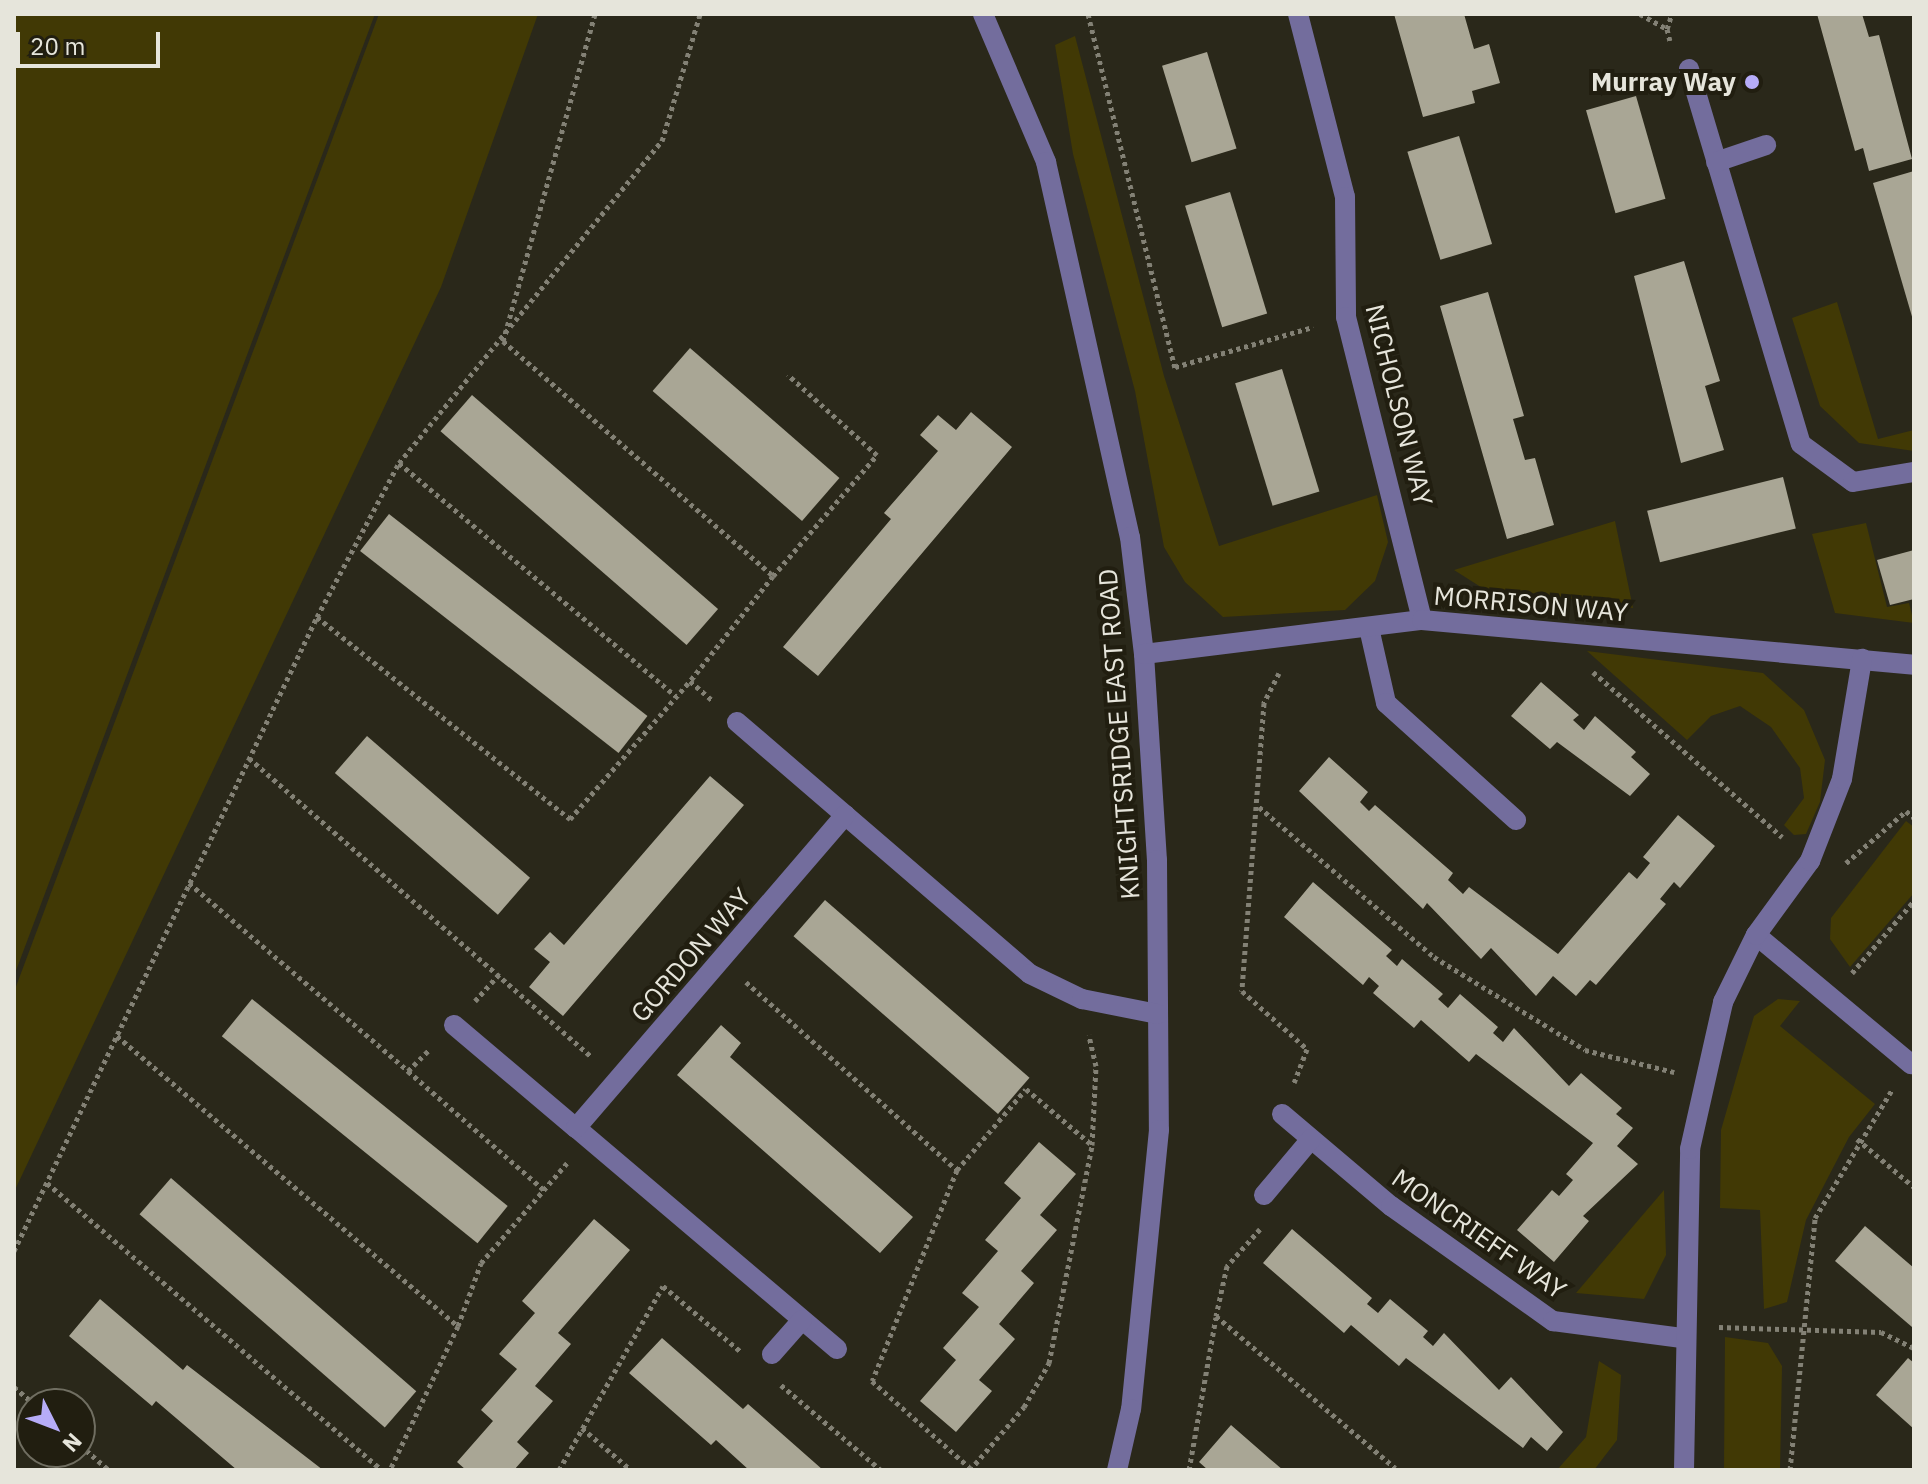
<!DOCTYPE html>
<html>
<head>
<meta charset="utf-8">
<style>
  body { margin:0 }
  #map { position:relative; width:1928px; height:1484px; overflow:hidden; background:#2a281a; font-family:"IBM Plex Sans",sans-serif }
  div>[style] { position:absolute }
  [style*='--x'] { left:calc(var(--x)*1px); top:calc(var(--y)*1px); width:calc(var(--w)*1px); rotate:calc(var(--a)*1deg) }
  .green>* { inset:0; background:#413905 }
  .building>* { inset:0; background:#a9a695; transform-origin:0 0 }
  .path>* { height:5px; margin-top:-2.5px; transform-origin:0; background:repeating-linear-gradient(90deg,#838175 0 4px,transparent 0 8px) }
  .minor>* { height:20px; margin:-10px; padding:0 10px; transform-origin:10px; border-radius:10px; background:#736d9d }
  .dots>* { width:22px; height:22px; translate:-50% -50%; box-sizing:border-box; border:4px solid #211e10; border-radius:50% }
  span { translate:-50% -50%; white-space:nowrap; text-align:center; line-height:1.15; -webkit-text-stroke:8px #211e10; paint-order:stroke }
  .poi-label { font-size:26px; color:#e6e5db; font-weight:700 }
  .right { translate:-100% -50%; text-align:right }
  .street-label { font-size:26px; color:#e6e5db }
  .frame { position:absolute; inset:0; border:16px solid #e6e5db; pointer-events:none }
  .north { position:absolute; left:16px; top:1388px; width:80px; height:80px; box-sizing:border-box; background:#211e10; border:2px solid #706e61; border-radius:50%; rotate:132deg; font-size:22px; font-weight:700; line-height:32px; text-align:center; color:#e6e5db }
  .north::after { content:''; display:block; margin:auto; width:28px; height:36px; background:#b6acf8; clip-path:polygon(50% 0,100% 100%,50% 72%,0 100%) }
  .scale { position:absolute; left:16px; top:32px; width:144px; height:36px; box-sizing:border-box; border:4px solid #e6e5db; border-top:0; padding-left:10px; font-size:24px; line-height:28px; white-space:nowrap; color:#e6e5db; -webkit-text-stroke:6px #211e10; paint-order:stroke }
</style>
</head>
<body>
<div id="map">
  <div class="green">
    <div style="clip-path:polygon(14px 14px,375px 14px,14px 976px)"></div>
    <div style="clip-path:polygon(379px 14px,538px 14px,441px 287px,14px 1192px,14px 992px)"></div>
    <div style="clip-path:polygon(1075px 36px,1164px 376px,1219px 546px,1377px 495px,1388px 542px,1375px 581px,1345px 610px,1223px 617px,1185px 582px,1164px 547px,1135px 391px,1073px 154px,1055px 45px)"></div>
    <div style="clip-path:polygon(1837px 302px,1878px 439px,1914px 430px,1914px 451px,1859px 443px,1820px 406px,1792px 318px)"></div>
    <div style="clip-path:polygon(1615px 521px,1633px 608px,1537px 593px,1495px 596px,1454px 570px)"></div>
    <div style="clip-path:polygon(1866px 523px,1887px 607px,1909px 603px,1914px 623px,1835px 613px,1812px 534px)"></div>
    <div style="clip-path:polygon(1587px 651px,1763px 673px,1804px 710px,1825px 760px,1820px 802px,1806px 834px,1794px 835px,1784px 825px,1804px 798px,1800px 768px,1771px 727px,1740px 706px,1711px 716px,1687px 740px)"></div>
    <div style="clip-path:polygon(1906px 821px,1914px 827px,1914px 893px,1850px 967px,1830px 939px,1831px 918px)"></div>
    <div style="clip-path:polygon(1778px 999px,1800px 1001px,1780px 1026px,1875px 1104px,1849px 1137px,1806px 1220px,1787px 1302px,1764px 1309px,1760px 1210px,1720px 1208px,1721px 1130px,1754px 1016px)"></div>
    <div style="clip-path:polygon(1664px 1190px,1666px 1255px,1644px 1299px,1576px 1293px)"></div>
    <div style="clip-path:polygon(1725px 1337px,1768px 1343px,1782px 1366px,1780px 1470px,1724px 1470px)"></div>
    <div style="clip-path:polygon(1599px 1361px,1621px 1375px,1617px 1440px,1594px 1470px,1557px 1470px,1586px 1437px)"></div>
  </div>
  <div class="building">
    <div style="clip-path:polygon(1394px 14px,1464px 14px,1474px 49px,1489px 44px,1500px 83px,1472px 91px,1475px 103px,1423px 117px)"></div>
    <div style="clip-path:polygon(1817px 14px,1862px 14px,1869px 37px,1879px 35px,1912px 159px,1869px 171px,1863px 148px,1855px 151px)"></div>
    <div style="left:1207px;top:52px;width:101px;height:47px;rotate:73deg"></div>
    <div style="left:1756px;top:73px;width:15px;height:14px;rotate:70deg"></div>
    <div style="left:1636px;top:96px;width:107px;height:52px;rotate:74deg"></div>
    <div style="left:1459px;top:136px;width:113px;height:54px;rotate:73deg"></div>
    <div style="clip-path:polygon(1914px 171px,1914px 320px,1913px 320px,1873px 183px)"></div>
    <div style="left:1230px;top:192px;width:127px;height:47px;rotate:73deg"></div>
    <div style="clip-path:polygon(1684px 261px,1720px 381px,1705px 386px,1724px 450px,1681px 463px,1634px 276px)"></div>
    <div style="clip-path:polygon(1488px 292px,1524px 416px,1513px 419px,1525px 460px,1535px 458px,1554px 525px,1507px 539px,1440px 306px)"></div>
    <div style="left:690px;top:348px;width:198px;height:57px;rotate:41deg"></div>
    <div style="left:1282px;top:369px;width:128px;height:49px;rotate:73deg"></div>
    <div style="left:472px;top:395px;width:326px;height:48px;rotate:41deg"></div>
    <div style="clip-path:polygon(971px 412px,1012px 447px,818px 676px,783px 647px,891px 519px,884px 513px,938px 451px,920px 435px,938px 415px,956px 430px)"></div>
    <div style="left:1783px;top:477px;width:53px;height:140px;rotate:76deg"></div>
    <div style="left:389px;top:514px;width:328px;height:47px;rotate:38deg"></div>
    <div style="clip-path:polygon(1914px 550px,1914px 599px,1890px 605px,1877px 560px)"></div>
    <div style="clip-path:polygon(1541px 682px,1579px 715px,1573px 720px,1584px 730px,1595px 716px,1636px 752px,1631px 757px,1650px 774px,1630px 796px,1557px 742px,1550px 749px,1511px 716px)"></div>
    <div style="left:367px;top:736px;width:216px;height:49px;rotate:41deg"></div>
    <div style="clip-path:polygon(1329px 757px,1368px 792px,1360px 802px,1369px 811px,1375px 805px,1453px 873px,1448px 880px,1463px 894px,1469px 887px,1558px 954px,1629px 872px,1637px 879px,1650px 863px,1643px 857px,1678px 815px,1715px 846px,1680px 888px,1674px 882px,1660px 899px,1666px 904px,1596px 985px,1590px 980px,1576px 996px,1553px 976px,1536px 996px,1491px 948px,1481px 959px,1427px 903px,1423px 909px,1299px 791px)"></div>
    <div style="clip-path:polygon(710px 776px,744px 805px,563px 1016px,529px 987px,550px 962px,534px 949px,550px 932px,564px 945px)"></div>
    <div style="clip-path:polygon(1313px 882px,1392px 950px,1386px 956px,1397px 966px,1402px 959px,1443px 994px,1438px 999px,1448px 1008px,1460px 994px,1498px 1027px,1493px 1033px,1503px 1042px,1514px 1028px,1569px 1086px,1581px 1073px,1622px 1108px,1616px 1114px,1633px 1128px,1617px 1146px,1638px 1164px,1583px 1216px,1589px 1221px,1554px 1262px,1517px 1230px,1552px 1190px,1559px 1196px,1573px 1180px,1566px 1174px,1593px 1143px,1476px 1054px,1469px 1062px,1421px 1020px,1414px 1028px,1373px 993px,1379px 986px,1369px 977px,1363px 985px,1284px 917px)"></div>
    <div style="left:825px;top:900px;width:271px;height:48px;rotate:41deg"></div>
    <div style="left:252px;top:999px;width:329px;height:48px;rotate:39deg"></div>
    <div style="clip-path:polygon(721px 1025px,741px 1043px,730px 1057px,913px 1217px,880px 1253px,677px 1075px)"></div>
    <div style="clip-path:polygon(1039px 1142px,1076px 1174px,1040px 1215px,1057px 1230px,1021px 1271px,1034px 1283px,999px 1324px,1015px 1339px,979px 1380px,992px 1391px,956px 1432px,920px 1401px,956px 1360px,943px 1348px,979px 1307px,962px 1293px,998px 1251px,985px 1240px,1021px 1198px,1004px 1183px)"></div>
    <div style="left:171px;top:1178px;width:325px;height:48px;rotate:41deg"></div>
    <div style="clip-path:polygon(594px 1219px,630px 1250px,558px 1333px,571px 1344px,535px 1386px,553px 1401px,517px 1442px,529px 1453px,514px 1470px,466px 1470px,457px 1462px,493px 1421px,481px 1410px,517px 1369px,499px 1354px,535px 1313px,522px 1301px)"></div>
    <div style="clip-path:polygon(1865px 1226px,1914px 1268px,1912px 1327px,1835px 1261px)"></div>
    <div style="clip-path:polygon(1292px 1229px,1372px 1298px,1367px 1304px,1378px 1313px,1390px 1299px,1428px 1331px,1423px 1337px,1433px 1346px,1444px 1333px,1499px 1390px,1511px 1377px,1563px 1432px,1547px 1451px,1531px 1437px,1523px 1448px,1406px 1358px,1399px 1366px,1351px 1325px,1344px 1333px,1263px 1263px)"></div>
    <div style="clip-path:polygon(100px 1299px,183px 1370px,187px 1365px,323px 1470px,237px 1470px,156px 1401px,152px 1406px,69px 1336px)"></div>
    <div style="clip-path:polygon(662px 1338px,743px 1409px,748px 1404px,823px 1470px,749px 1470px,716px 1440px,711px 1445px,629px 1373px)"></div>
    <div style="clip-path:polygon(1908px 1358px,1914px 1363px,1914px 1429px,1876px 1395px)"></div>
    <div style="clip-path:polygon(1231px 1425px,1270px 1459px,1283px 1470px,1208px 1470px,1199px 1462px)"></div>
  </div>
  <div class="path">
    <div style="--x:595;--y:14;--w:340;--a:105.7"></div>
    <div style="--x:503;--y:341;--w:358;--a:41"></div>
    <div style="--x:773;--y:576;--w:134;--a:128.3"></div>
    <div style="--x:690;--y:681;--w:30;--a:41"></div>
    <div style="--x:1088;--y:14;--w:364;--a:76.2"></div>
    <div style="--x:1175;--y:367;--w:144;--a:-16.2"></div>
    <div style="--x:1640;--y:14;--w:31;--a:29"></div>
    <div style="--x:1667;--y:29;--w:12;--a:76"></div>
    <div style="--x:1667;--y:29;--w:16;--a:-72"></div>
    <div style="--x:399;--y:463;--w:362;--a:40.1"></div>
    <div style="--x:773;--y:576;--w:160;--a:-49.3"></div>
    <div style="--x:877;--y:455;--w:120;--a:-138"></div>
    <div style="--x:317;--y:617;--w:324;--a:38.6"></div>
    <div style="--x:570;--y:819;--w:183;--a:-49"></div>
    <div style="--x:1593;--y:672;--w:251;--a:41.1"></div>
    <div style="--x:1279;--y:673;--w:34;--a:117"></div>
    <div style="--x:1264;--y:703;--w:289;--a:94.4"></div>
    <div style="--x:1242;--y:991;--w:87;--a:41.7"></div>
    <div style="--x:1307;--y:1049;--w:36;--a:111"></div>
    <div style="--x:249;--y:758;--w:455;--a:41.1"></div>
    <div style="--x:1259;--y:807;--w:230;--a:40.6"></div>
    <div style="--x:1434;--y:957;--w:177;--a:31.6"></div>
    <div style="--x:1585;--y:1050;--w:92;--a:13.9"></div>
    <div style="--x:1846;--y:863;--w:79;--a:-40.9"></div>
    <div style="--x:1906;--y:811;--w:11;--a:41"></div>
    <div style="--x:189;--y:883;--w:289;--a:40.6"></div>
    <div style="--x:408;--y:1071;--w:31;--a:-45"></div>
    <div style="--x:1852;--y:973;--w:95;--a:-49.3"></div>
    <div style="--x:746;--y:982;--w:283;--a:41.7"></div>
    <div style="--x:957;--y:1170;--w:227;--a:111.9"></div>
    <div style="--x:872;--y:1381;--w:132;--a:41.6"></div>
    <div style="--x:475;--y:1001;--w:38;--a:-48"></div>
    <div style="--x:117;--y:1036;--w:448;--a:40.4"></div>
    <div style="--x:458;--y:1326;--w:159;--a:115.3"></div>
    <div style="--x:408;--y:1071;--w:181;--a:41.2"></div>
    <div style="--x:1857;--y:1139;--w:75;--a:40.1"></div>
    <div style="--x:957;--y:1170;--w:106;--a:-49.6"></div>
    <div style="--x:1026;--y:1089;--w:87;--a:40.3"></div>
    <div style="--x:47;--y:1183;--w:441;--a:40.6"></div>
    <div style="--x:1260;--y:1229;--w:50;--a:131.7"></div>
    <div style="--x:1227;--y:1266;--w:51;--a:102.4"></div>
    <div style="--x:1216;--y:1316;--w:235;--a:40.3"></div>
    <div style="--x:14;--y:1251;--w:703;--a:-64.46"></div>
    <div style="--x:317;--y:617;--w:174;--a:-62"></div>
    <div style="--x:399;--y:463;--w:416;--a:-50.8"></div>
    <div style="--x:662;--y:141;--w:133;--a:-73.3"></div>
    <div style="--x:458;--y:1326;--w:67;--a:-69.9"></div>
    <div style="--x:481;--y:1263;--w:132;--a:-49.3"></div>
    <div style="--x:1719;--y:1327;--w:162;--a:1.8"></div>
    <div style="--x:1881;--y:1332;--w:37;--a:26"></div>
    <div style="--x:781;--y:1385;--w:131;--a:40.4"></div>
    <div style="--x:14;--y:1387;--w:26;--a:40"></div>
    <div style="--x:582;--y:1428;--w:65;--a:40.6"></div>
    <div style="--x:80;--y:1445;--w:38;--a:41"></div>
    <div style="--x:559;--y:1470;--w:211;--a:-60.5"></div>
    <div style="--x:663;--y:1286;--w:101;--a:40.2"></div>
    <div style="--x:970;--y:1470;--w:83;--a:-49.4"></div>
    <div style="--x:1024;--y:1407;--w:51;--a:-60.4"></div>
    <div style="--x:1049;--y:1363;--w:222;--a:-78.8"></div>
    <div style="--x:1092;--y:1145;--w:79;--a:-87.1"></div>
    <div style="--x:1096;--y:1066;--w:32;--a:-103"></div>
    <div style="--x:1189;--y:1470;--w:155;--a:-80"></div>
    <div style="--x:1790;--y:1470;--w:253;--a:-84.3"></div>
    <div style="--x:1815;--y:1218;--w:149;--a:-59"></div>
  </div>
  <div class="minor">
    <div style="--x:983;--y:14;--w:161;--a:66.9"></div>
    <div style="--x:1046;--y:162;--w:384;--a:77.4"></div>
    <div style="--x:1130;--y:537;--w:118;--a:83.2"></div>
    <div style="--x:1144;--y:654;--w:206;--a:86.4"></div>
    <div style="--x:1157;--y:860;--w:270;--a:89.6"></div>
    <div style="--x:1159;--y:1130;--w:280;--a:95.7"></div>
    <div style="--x:1131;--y:1409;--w:63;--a:102.9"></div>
    <div style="--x:1298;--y:14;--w:189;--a:75.6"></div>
    <div style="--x:1345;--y:197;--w:120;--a:89.5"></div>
    <div style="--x:1346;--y:317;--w:312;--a:75.9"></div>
    <div style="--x:1689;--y:69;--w:391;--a:73.4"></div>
    <div style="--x:1801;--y:444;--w:64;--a:36.2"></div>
    <div style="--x:1853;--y:482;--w:62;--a:-9.3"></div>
    <div style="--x:1716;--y:162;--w:53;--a:-18.8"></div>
    <div style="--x:1369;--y:628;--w:77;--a:77.2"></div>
    <div style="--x:1386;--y:703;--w:175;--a:42"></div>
    <div style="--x:1144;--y:654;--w:280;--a:-7"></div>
    <div style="--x:1422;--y:620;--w:494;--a:5.2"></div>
    <div style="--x:737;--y:722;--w:386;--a:40.7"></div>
    <div style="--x:1030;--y:974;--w:58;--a:25.7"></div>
    <div style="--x:1082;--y:999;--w:77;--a:11.2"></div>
    <div style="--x:1756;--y:935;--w:202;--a:39.8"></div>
    <div style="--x:454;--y:1025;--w:160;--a:40.2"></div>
    <div style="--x:1282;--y:1114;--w:143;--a:40.2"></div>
    <div style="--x:1391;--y:1206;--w:199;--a:35.4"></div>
    <div style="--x:1553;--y:1321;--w:130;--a:7.5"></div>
    <div style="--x:1264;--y:1195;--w:73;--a:-50"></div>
    <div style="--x:837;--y:1349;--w:342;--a:-139.7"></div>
    <div style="--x:576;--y:1128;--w:413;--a:-49.3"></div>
    <div style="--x:772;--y:1354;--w:45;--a:-48.6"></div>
    <div style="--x:1684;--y:1470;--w:321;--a:-88.9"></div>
    <div style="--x:1690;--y:1149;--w:151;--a:-77.3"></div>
    <div style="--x:1723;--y:1002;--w:75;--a:-63.8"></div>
    <div style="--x:1756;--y:935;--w:92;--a:-53.9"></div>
    <div style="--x:1810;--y:861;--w:88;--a:-68.7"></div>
    <div style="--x:1842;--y:779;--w:122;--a:-80.5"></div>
  </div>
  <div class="dots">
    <div style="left:1752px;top:82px;background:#b6acf8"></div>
  </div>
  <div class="poi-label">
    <span class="right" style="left:1736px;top:82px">Murray Way</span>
  </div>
  <div class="street-label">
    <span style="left:1399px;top:405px;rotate:76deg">NICHOLSON WAY</span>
    <span style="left:1531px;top:604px;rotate:5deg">MORRISON WAY</span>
    <span style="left:1119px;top:734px;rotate:-94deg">KNIGHTSRIDGE EAST ROAD</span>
    <span style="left:691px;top:955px;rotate:-49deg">GORDON WAY</span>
    <span style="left:1479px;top:1234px;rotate:35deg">MONCRIEFF WAY</span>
  </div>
  <div class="frame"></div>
  <div class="north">N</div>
  <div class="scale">20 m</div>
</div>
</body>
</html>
